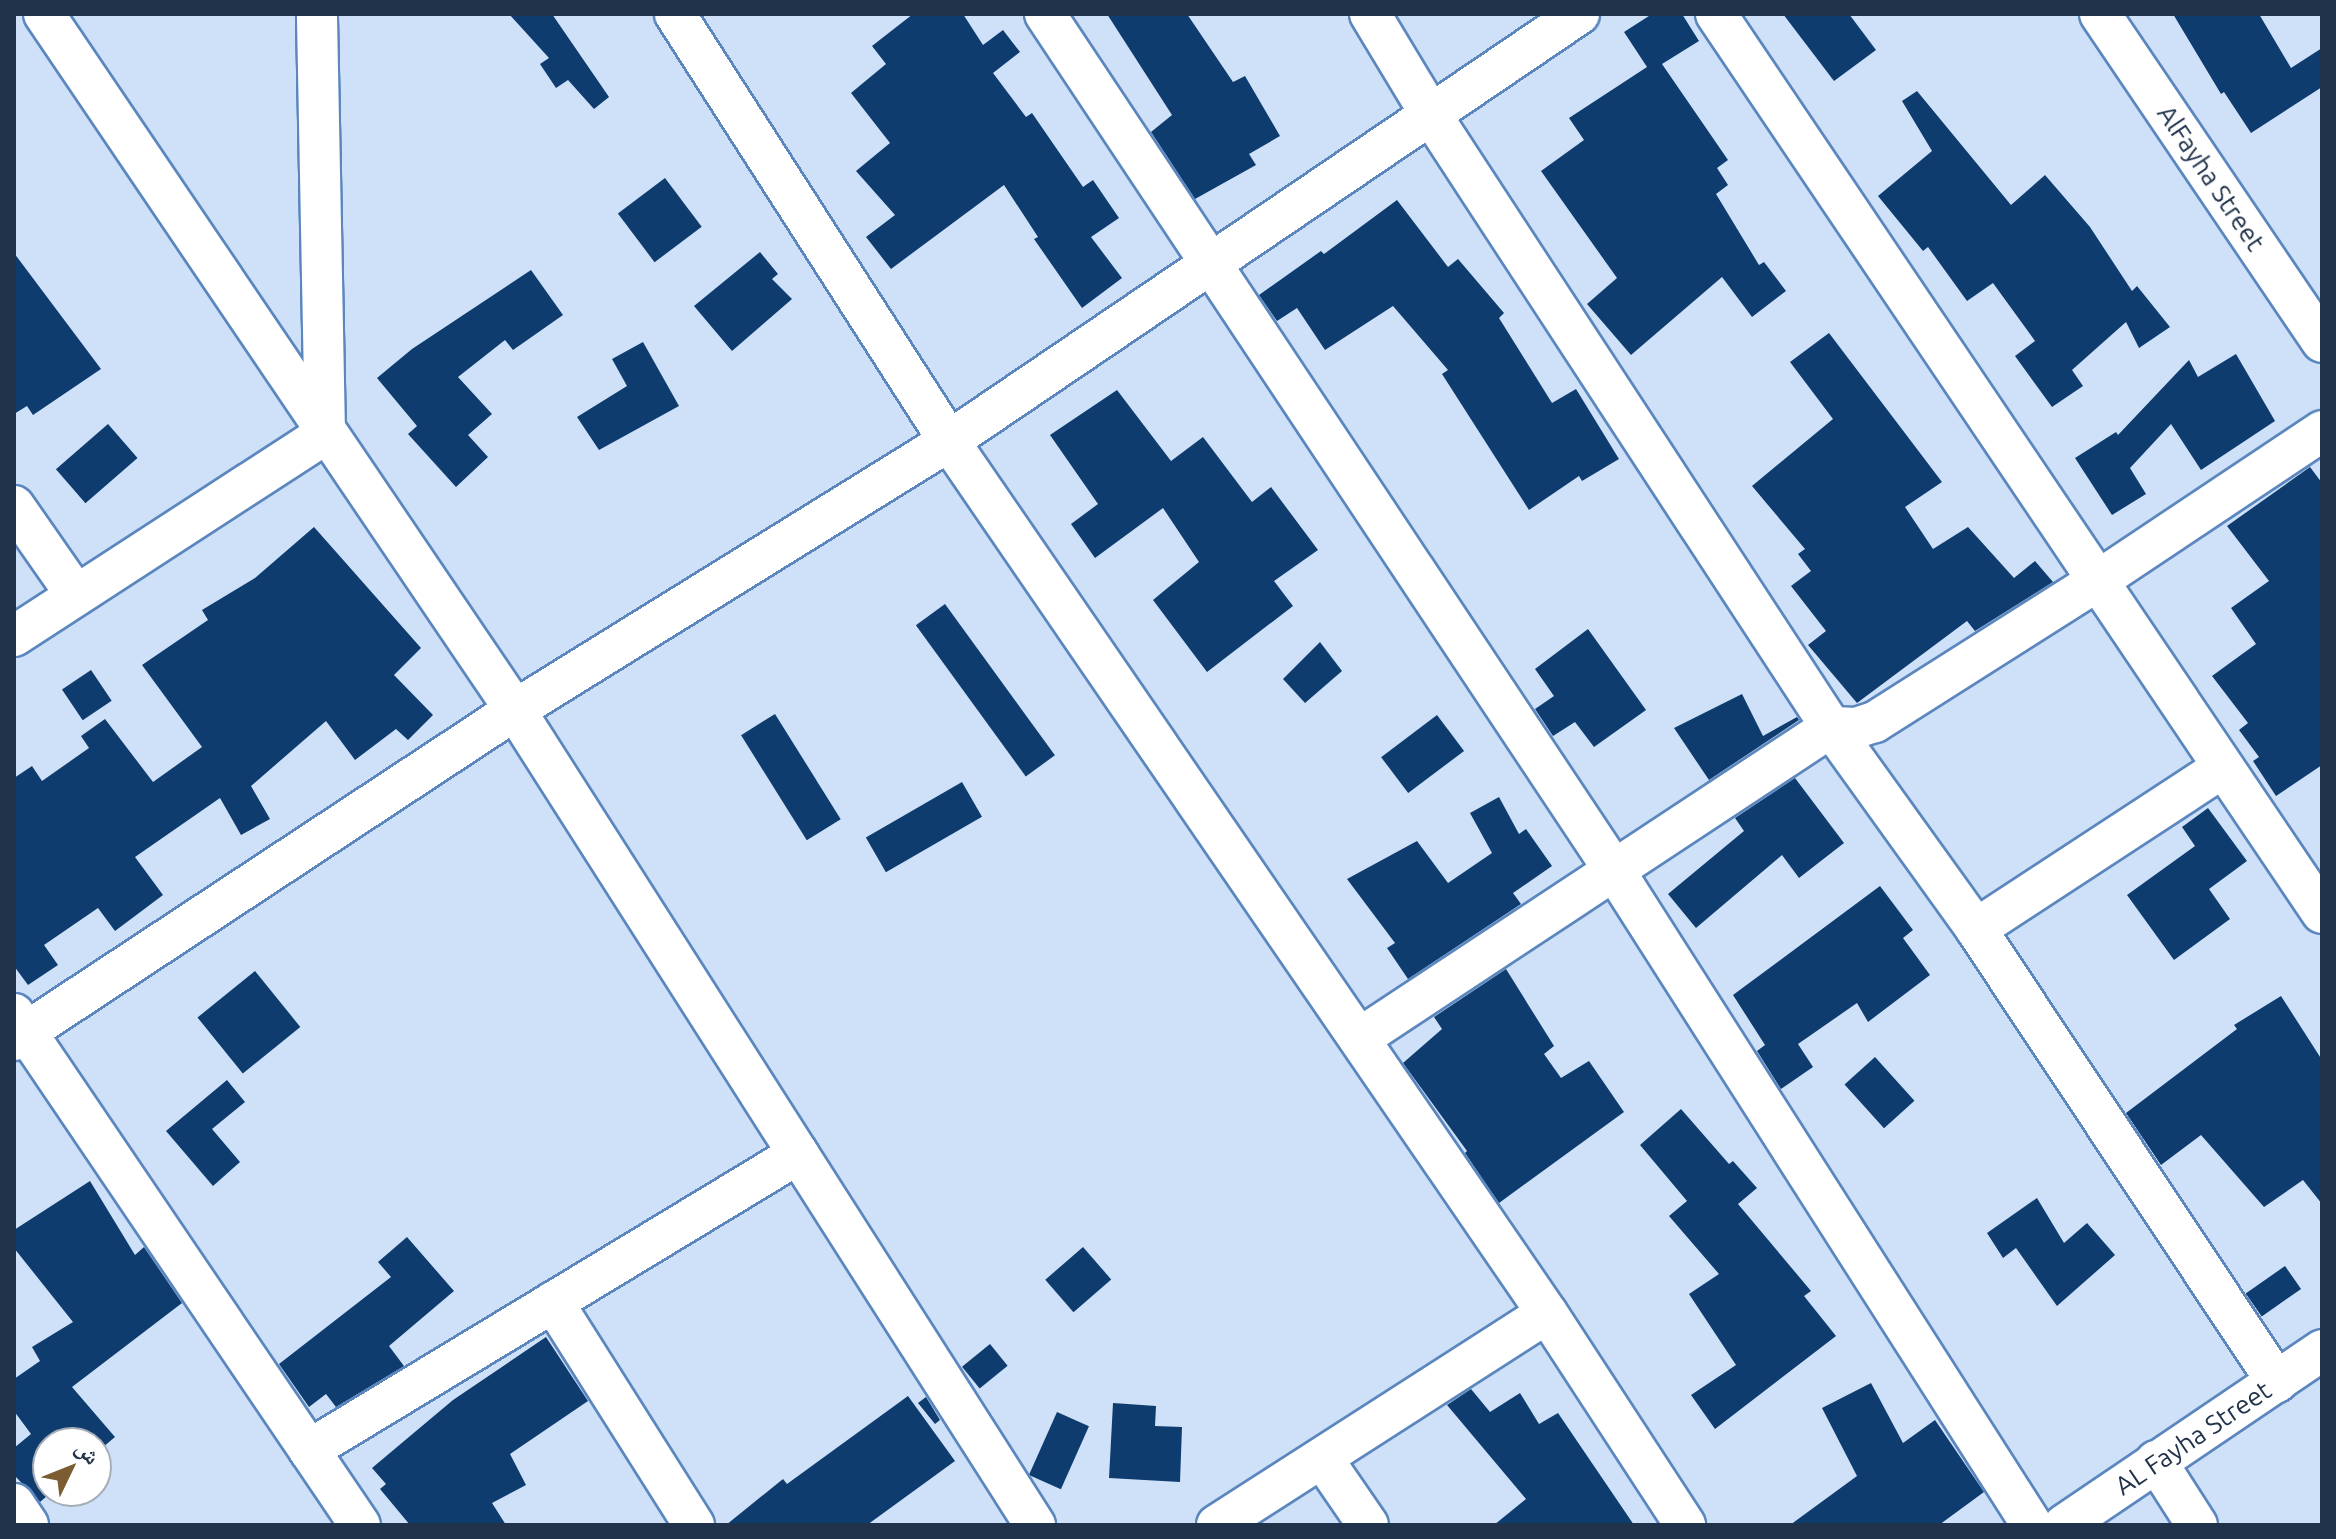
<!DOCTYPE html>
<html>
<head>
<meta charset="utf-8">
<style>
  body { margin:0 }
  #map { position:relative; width:2336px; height:1539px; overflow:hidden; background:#cee1f9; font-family:Ubuntu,"Noto Naskh Arabic",sans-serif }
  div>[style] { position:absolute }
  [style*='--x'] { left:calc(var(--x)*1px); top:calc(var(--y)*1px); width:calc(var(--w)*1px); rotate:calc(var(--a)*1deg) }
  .building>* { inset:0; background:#0e3c6f; transform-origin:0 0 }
  .roads { filter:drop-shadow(2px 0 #5b87be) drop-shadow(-2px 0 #5b87be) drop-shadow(0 2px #5b87be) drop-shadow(0 -2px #5b87be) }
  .minor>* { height:40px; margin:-20px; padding:0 20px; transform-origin:20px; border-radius:20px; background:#fff }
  span { translate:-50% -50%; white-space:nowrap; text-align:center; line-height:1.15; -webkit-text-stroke:8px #fff; paint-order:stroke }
  .street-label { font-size:26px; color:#21334b }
  .frame { position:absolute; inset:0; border:16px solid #21334b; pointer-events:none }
  .north { position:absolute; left:32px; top:1427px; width:80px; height:80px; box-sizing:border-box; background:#fff; border:2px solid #a6adb7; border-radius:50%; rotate:47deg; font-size:22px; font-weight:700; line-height:32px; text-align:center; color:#21334b }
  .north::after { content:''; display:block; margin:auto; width:28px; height:36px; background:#7b5d31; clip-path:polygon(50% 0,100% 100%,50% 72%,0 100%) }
</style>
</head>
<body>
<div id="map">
  <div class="building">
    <div style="clip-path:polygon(509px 14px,552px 14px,609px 97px,594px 109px,568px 80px,556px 88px,540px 64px,549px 58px)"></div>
    <div style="clip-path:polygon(913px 14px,963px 14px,983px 45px,1003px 30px,1020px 52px,993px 73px,1026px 117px,1032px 113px,1083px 187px,1093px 180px,1119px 218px,1091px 237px,1122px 278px,1082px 308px,1034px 239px,1038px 237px,1004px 185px,891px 269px,866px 237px,895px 215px,856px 171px,890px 143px,851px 93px,886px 64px,872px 46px)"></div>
    <div style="clip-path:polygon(1107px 14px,1187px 14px,1233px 82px,1245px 76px,1280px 136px,1249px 154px,1256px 165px,1195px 199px,1151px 132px,1172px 115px)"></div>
    <div style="clip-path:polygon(1652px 14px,1682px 14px,1699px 41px,1662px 64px,1728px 160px,1717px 168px,1728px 185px,1716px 194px,1759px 265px,1764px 262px,1786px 291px,1752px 317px,1722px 277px,1631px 355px,1587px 304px,1617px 278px,1541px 171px,1584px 140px,1569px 118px,1647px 67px,1624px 32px)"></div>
    <div style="clip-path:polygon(1783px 14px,1849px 14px,1876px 50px,1834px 81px)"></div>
    <div style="clip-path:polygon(2173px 14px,2259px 14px,2291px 68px,2322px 48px,2322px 87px,2251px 133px,2224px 92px,2221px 94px)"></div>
    <div style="clip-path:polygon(1917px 91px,2011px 205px,2045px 175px,2090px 227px,2132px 291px,2137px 286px,2170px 327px,2139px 348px,2126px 322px,2072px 370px,2083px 386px,2052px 407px,2015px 356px,2035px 341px,1993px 283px,1967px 301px,1928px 247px,1923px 251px,1878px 196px,1932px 151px,1902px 101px)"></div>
    <div style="left:665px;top:178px;width:61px;height:59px;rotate:53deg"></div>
    <div style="clip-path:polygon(1397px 200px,1448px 267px,1458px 259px,1504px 313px,1499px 318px,1552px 403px,1576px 389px,1619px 459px,1582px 481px,1579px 476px,1529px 510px,1442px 374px,1448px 370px,1393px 306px,1325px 350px,1297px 308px,1277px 321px,1259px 295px,1321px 251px,1324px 254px)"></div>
    <div style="clip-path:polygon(760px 252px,778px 274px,772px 279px,792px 299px,732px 351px,694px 306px)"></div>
    <div style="clip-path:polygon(14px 253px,101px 369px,33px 415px,27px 406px,14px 414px)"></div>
    <div style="clip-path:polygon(531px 270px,563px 315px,513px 350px,505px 340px,458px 377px,492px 414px,468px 435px,488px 457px,456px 487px,408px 434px,417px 426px,377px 378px,412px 349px)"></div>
    <div style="clip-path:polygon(1829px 333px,1942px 482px,1905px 507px,1933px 549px,1968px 527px,2014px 578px,2035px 561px,2053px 582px,1975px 631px,1967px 621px,1857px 703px,1808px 645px,1826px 631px,1791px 586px,1811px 571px,1798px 554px,1805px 549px,1752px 486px,1833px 419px,1790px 362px)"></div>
    <div style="clip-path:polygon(643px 342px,679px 406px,599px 450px,577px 417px,627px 386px,612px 359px)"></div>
    <div style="clip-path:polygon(2236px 354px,2275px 421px,2201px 470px,2171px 424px,2130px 468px,2146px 494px,2112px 515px,2075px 458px,2116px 432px,2118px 435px,2189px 360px,2198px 377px)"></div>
    <div style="clip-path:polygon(1117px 390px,1171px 461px,1203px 437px,1252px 502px,1271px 487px,1318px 550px,1274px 581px,1293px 606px,1207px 672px,1153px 600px,1199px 562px,1163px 508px,1095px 558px,1071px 524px,1098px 504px,1050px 435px)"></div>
    <div style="left:108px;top:424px;width:45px;height:69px;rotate:49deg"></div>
    <div style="clip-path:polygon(2310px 467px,2322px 483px,2322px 765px,2276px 796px,2253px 761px,2259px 757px,2239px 730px,2248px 723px,2212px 676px,2256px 644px,2231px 608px,2269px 581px,2227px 526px)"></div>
    <div style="clip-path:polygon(314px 527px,421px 648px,394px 675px,433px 715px,408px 740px,396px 729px,355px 760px,326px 721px,251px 786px,270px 819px,241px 835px,220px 798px,135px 857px,163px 895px,115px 931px,98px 908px,44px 945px,58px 965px,28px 985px,14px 966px,14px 778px,32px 766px,42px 781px,89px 748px,81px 736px,105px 719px,153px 782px,202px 747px,142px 665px,208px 620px,202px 610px,255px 578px)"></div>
    <div style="left:945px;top:604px;width:187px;height:36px;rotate:54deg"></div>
    <div style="clip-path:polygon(1588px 629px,1646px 710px,1594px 747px,1575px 722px,1553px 736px,1535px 709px,1554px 696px,1535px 669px)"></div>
    <div style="clip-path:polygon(1320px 642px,1342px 671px,1305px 703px,1283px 679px)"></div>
    <div style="left:91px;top:670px;width:37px;height:35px;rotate:56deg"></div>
    <div style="clip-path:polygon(1742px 694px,1763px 736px,1797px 717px,1799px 720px,1709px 780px,1674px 728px)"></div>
    <div style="left:775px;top:714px;width:124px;height:40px;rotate:58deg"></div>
    <div style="left:1437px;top:715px;width:45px;height:70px;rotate:53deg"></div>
    <div style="clip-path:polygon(1795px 778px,1844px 843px,1799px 878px,1782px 855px,1696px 928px,1668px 894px,1744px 831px,1735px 818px)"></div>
    <div style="left:962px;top:782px;width:40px;height:111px;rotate:60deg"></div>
    <div style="clip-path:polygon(1499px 797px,1519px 834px,1526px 829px,1552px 866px,1513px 893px,1521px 904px,1408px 979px,1387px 948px,1395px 943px,1347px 879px,1417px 841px,1448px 883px,1492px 853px,1470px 813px)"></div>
    <div style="clip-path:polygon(2208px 808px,2247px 861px,2209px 889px,2230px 919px,2174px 960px,2127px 895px,2195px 846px,2182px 827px)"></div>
    <div style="clip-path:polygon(1880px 886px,1913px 930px,1903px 938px,1930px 975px,1868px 1022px,1857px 1003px,1798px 1044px,1813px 1067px,1781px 1089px,1757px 1051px,1765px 1045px,1733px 995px)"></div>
    <div style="clip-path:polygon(1506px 969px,1554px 1046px,1544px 1054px,1561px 1078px,1589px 1061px,1624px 1112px,1499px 1203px,1465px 1153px,1467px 1151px,1403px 1063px,1442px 1029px,1434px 1017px)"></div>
    <div style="left:255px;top:971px;width:72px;height:74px;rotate:51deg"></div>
    <div style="clip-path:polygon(2281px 996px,2322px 1060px,2322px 1204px,2303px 1180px,2264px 1207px,2201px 1135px,2161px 1165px,2126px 1113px,2237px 1029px,2234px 1025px)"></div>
    <div style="left:1875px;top:1057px;width:59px;height:41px;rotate:48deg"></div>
    <div style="clip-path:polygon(227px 1080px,245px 1102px,212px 1129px,240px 1162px,213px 1186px,166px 1131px)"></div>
    <div style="clip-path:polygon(1681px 1109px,1729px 1164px,1733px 1161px,1757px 1188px,1738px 1204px,1811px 1291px,1804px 1296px,1836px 1336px,1715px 1429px,1691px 1395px,1736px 1365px,1689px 1294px,1719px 1274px,1669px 1216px,1687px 1201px,1640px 1145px)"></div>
    <div style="clip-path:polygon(90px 1181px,135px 1255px,144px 1247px,182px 1303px,72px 1387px,115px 1437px,96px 1453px,96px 1443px,48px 1443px,48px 1491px,53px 1491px,40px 1502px,14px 1475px,14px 1448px,31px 1434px,14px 1411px,14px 1379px,40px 1361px,32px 1347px,73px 1322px,14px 1248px,14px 1230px)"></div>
    <div style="clip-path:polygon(2037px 1198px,2064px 1243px,2087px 1223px,2115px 1255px,2057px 1306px,2016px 1248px,2003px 1258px,1987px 1233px)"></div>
    <div style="clip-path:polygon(407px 1237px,454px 1291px,389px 1346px,404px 1366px,336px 1407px,326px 1394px,309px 1407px,279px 1364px,391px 1277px,378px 1262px)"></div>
    <div style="left:1083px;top:1247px;width:43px;height:50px;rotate:49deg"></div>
    <div style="left:2285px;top:1266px;width:28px;height:48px;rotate:55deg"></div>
    <div style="clip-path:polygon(546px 1337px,588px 1401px,510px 1454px,526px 1485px,492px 1503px,506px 1525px,410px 1525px,380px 1489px,386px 1484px,372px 1468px,453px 1400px)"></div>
    <div style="left:990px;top:1344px;width:28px;height:36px;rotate:51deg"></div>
    <div style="clip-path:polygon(1871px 1383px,1903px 1443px,1935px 1420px,1984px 1492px,1939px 1525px,1790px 1525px,1857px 1476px,1822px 1408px)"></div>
    <div style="clip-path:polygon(1471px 1389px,1490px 1412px,1520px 1393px,1539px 1424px,1558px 1413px,1634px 1525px,1494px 1525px,1526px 1499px,1447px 1405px)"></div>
    <div style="clip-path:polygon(908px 1396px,955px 1461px,867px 1525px,726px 1525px,783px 1479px,787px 1484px)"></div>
    <div style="clip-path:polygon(926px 1397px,940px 1420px,935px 1424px,918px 1403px)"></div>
    <div style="clip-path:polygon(1113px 1403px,1156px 1406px,1155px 1426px,1182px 1427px,1180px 1482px,1109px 1478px)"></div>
    <div style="left:1057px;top:1412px;width:35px;height:69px;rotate:24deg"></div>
  </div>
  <div class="roads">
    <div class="minor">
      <div style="--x:44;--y:14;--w:840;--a:55.91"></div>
      <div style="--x:515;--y:710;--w:967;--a:57.46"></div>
      <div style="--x:675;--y:14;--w:507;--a:57.31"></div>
      <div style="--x:949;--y:441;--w:1057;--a:55.56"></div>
      <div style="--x:1547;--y:1313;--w:253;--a:56.9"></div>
      <div style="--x:1045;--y:14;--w:1028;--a:56.39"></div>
      <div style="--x:1614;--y:870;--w:777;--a:57.46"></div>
      <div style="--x:1370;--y:14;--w:118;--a:58.9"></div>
      <div style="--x:1431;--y:115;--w:731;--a:56.83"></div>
      <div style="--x:1831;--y:727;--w:249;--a:54.3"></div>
      <div style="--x:1976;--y:929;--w:544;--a:56.4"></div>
      <div style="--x:1716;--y:14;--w:1084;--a:56.02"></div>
      <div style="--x:2100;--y:14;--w:396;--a:55.9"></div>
      <div style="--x:14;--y:506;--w:108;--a:55.1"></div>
      <div style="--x:14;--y:636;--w:371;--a:-33"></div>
      <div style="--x:325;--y:434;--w:420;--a:-91.1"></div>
      <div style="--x:1976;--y:929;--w:294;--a:-33.2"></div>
      <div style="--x:14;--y:1014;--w:617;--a:55.9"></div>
      <div style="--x:1360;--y:1038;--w:564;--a:-33.44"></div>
      <div style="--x:1831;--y:727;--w:25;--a:2"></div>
      <div style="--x:1856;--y:728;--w:20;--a:-18"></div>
      <div style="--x:1875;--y:722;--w:262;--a:-32.4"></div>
      <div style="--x:2096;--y:582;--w:272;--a:-33.7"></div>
      <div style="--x:14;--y:1040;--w:600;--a:-33.37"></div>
      <div style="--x:515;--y:710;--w:511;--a:-31.79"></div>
      <div style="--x:949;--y:441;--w:761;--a:-34.13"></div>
      <div style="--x:553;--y:1302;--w:264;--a:57.7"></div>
      <div style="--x:309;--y:1450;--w:572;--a:-31.19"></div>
      <div style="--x:1322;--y:1458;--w:81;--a:55.5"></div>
      <div style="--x:2156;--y:1461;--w:76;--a:57.4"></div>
      <div style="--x:14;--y:1504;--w:25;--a:56"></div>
      <div style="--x:1217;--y:1525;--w:392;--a:-32.7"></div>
      <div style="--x:2064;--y:1525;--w:312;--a:-34.1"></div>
    </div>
  </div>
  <div class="street-label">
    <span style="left:2211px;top:178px;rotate:56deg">AlFayha Street</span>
    <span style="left:2193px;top:1438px;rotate:-34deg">AL Fayha Street</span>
  </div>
  <div class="frame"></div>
  <div class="north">ش</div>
</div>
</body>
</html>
